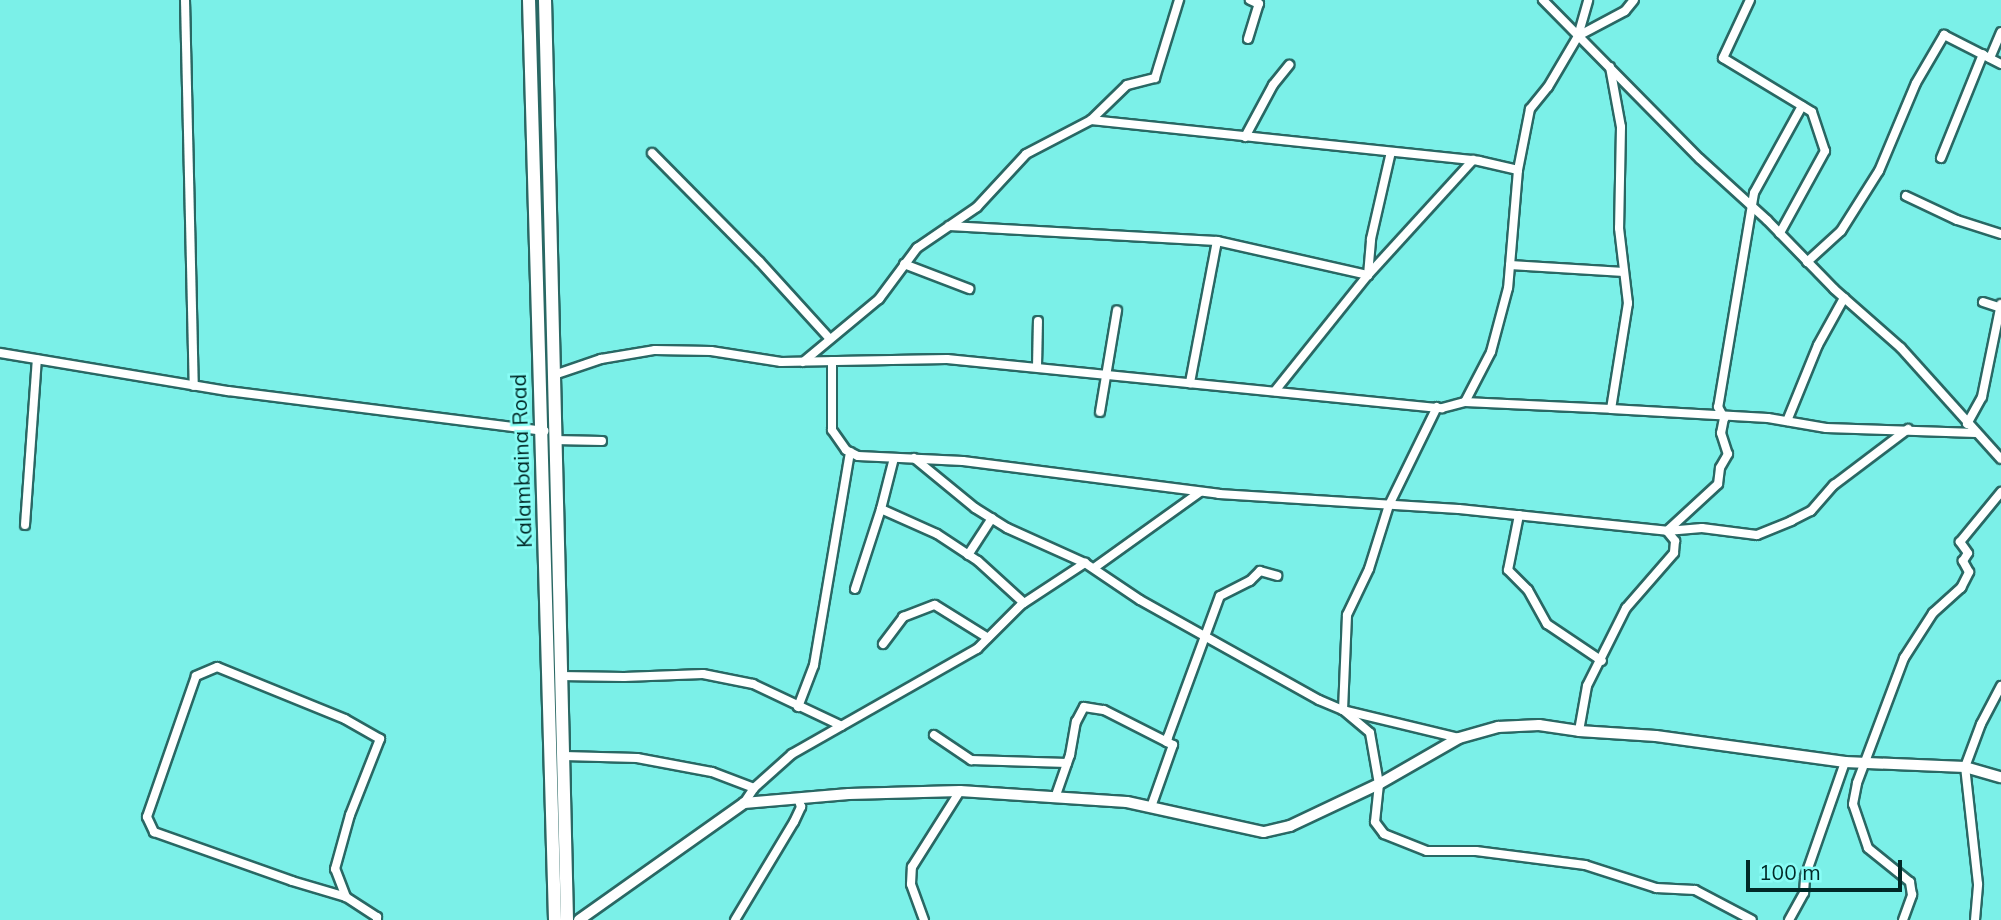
<!DOCTYPE html>
<html>
<head>
<meta charset="utf-8">
<style>
  body { margin:0 }
  #map { position:relative; width:2001px; height:920px; overflow:hidden; background:#7bf0e8; font-family:Mulish,sans-serif }
  div>[style] { position:absolute }
  [style*='--x'] { left:calc(var(--x)*1px); top:calc(var(--y)*1px); width:calc(var(--w)*1px); rotate:calc(var(--a)*1deg) }
  .roads { filter:drop-shadow(2px 0 #296864) drop-shadow(-2px 0 #296864) drop-shadow(0 2px #296864) drop-shadow(0 -2px #296864) }
  .minor>* { height:8px; margin:-4px; padding:0 4px; transform-origin:4px; border-radius:4px; background:#fff }
  .tertiary>* { height:10px; margin:-5px; padding:0 5px; transform-origin:5px; border-radius:5px; background:#fff }
  .secondary>* { height:12px; margin:-6px; padding:0 6px; transform-origin:6px; border-radius:6px; background:#fff }
  span { translate:-50% -50%; white-space:nowrap; text-align:center; line-height:1.15; -webkit-text-stroke:5px #89fdf6; paint-order:stroke }
  .street-label { font-size:21px; color:#012927 }
  .scale { position:absolute; left:1746px; top:860px; width:156px; height:32px; box-sizing:border-box; border:4px solid #012927; border-top:0; padding-left:9px; font-size:21px; line-height:24px; white-space:nowrap; color:#012927; -webkit-text-stroke:5px #89fdf6; paint-order:stroke }
</style>
</head>
<body>
<div id="map">
  <div class="roads">
    <div class="minor">
      <div style="--x:185;--y:0;--w:386;--a:88.7"></div>
      <div style="--x:1543;--y:0;--w:223;--a:45.4"></div>
      <div style="--x:1700;--y:159;--w:91;--a:42.3"></div>
      <div style="--x:1767;--y:220;--w:96;--a:45.8"></div>
      <div style="--x:1834;--y:289;--w:89;--a:41.4"></div>
      <div style="--x:1901;--y:348;--w:149;--a:48"></div>
      <div style="--x:1750;--y:0;--w:64;--a:115"></div>
      <div style="--x:1723;--y:58;--w:104;--a:31.2"></div>
      <div style="--x:1812;--y:112;--w:41;--a:71.6"></div>
      <div style="--x:1825;--y:151;--w:94;--a:118.8"></div>
      <div style="--x:1578;--y:36;--w:53;--a:-28"></div>
      <div style="--x:1625;--y:11;--w:14;--a:-51"></div>
      <div style="--x:1248;--y:39;--w:37;--a:-73"></div>
      <div style="--x:1259;--y:4;--w:10;--a:-156"></div>
      <div style="--x:1990;--y:58;--w:28;--a:-67"></div>
      <div style="--x:1610;--y:67;--w:61;--a:79.6"></div>
      <div style="--x:1621;--y:127;--w:101;--a:91.1"></div>
      <div style="--x:1619;--y:228;--w:76;--a:83.2"></div>
      <div style="--x:1628;--y:303;--w:107;--a:99.1"></div>
      <div style="--x:1802;--y:106;--w:99;--a:118.9"></div>
      <div style="--x:1754;--y:193;--w:217;--a:99.5"></div>
      <div style="--x:1718;--y:407;--w:13;--a:61"></div>
      <div style="--x:1724;--y:418;--w:15;--a:101"></div>
      <div style="--x:1721;--y:433;--w:22;--a:72"></div>
      <div style="--x:1728;--y:454;--w:16;--a:120"></div>
      <div style="--x:1720;--y:468;--w:16;--a:97"></div>
      <div style="--x:1718;--y:484;--w:69;--a:137.3"></div>
      <div style="--x:1667;--y:531;--w:35;--a:-5"></div>
      <div style="--x:1702;--y:528;--w:55;--a:7.3"></div>
      <div style="--x:1757;--y:535;--w:37;--a:-22"></div>
      <div style="--x:1791;--y:521;--w:22;--a:-27"></div>
      <div style="--x:1811;--y:511;--w:35;--a:-49"></div>
      <div style="--x:1834;--y:485;--w:93;--a:-37.1"></div>
      <div style="--x:1091;--y:120;--w:390;--a:6"></div>
      <div style="--x:1479;--y:161;--w:40;--a:13"></div>
      <div style="--x:1518;--y:170;--w:118;--a:94.8"></div>
      <div style="--x:1508;--y:288;--w:66;--a:104.9"></div>
      <div style="--x:1491;--y:352;--w:56;--a:117.5"></div>
      <div style="--x:1245;--y:137;--w:59;--a:-61.7"></div>
      <div style="--x:1273;--y:85;--w:26;--a:-51"></div>
      <div style="--x:652;--y:153;--w:152;--a:45.3"></div>
      <div style="--x:759;--y:261;--w:105;--a:47.7"></div>
      <div style="--x:1941;--y:158;--w:112;--a:-68"></div>
      <div style="--x:1518;--y:170;--w:62;--a:-78.9"></div>
      <div style="--x:1530;--y:109;--w:28;--a:-51"></div>
      <div style="--x:1548;--y:87;--w:59;--a:-59.5"></div>
      <div style="--x:1578;--y:36;--w:37;--a:-74"></div>
      <div style="--x:1906;--y:196;--w:56;--a:25.2"></div>
      <div style="--x:1957;--y:220;--w:46;--a:17.7"></div>
      <div style="--x:949;--y:226;--w:268;--a:3.2"></div>
      <div style="--x:1217;--y:241;--w:145;--a:100.8"></div>
      <div style="--x:1217;--y:241;--w:155;--a:12.7"></div>
      <div style="--x:1368;--y:275;--w:36;--a:-85"></div>
      <div style="--x:1371;--y:239;--w:89;--a:-77.1"></div>
      <div style="--x:1807;--y:262;--w:46;--a:-42.4"></div>
      <div style="--x:1841;--y:231;--w:71;--a:-57.7"></div>
      <div style="--x:1879;--y:171;--w:95;--a:-67.2"></div>
      <div style="--x:1916;--y:83;--w:56;--a:-59.7"></div>
      <div style="--x:1944;--y:35;--w:64;--a:27"></div>
      <div style="--x:904;--y:264;--w:70;--a:21"></div>
      <div style="--x:1510;--y:265;--w:114;--a:3.5"></div>
      <div style="--x:1983;--y:302;--w:19;--a:18"></div>
      <div style="--x:0;--y:353;--w:231;--a:9.5"></div>
      <div style="--x:228;--y:391;--w:319;--a:7.2"></div>
      <div style="--x:832;--y:361;--w:69;--a:90"></div>
      <div style="--x:832;--y:430;--w:24;--a:55"></div>
      <div style="--x:846;--y:450;--w:13;--a:27"></div>
      <div style="--x:858;--y:456;--w:105;--a:2.7"></div>
      <div style="--x:963;--y:461;--w:258;--a:7.3"></div>
      <div style="--x:1219;--y:494;--w:240;--a:3.6"></div>
      <div style="--x:1459;--y:509;--w:209;--a:6"></div>
      <div style="--x:1667;--y:531;--w:13;--a:51"></div>
      <div style="--x:1675;--y:541;--w:12;--a:95"></div>
      <div style="--x:1674;--y:553;--w:73;--a:131.1"></div>
      <div style="--x:1626;--y:608;--w:87;--a:116.6"></div>
      <div style="--x:1587;--y:686;--w:46;--a:100.1"></div>
      <div style="--x:803;--y:362;--w:99;--a:-39.7"></div>
      <div style="--x:879;--y:299;--w:64;--a:-53.3"></div>
      <div style="--x:917;--y:248;--w:73;--a:-34.3"></div>
      <div style="--x:977;--y:207;--w:72;--a:-47.2"></div>
      <div style="--x:1026;--y:154;--w:73;--a:-27.6"></div>
      <div style="--x:1091;--y:120;--w:50;--a:-44.2"></div>
      <div style="--x:1127;--y:85;--w:29;--a:-14"></div>
      <div style="--x:1155;--y:78;--w:82;--a:-72.9"></div>
      <div style="--x:1037;--y:367;--w:46;--a:-88.8"></div>
      <div style="--x:554;--y:375;--w:50;--a:-18.8"></div>
      <div style="--x:601;--y:359;--w:55;--a:-9.5"></div>
      <div style="--x:655;--y:350;--w:56;--a:1"></div>
      <div style="--x:711;--y:351;--w:71;--a:8.9"></div>
      <div style="--x:781;--y:362;--w:166;--a:-1"></div>
      <div style="--x:947;--y:359;--w:497;--a:5.7"></div>
      <div style="--x:1442;--y:408;--w:24;--a:-15"></div>
      <div style="--x:1465;--y:402;--w:146;--a:2.7"></div>
      <div style="--x:1611;--y:409;--w:157;--a:3.3"></div>
      <div style="--x:1768;--y:418;--w:59;--a:9.8"></div>
      <div style="--x:1826;--y:428;--w:150;--a:1.9"></div>
      <div style="--x:1275;--y:391;--w:149;--a:-51.3"></div>
      <div style="--x:1368;--y:275;--w:156;--a:-47.6"></div>
      <div style="--x:1437;--y:407;--w:109;--a:116.1"></div>
      <div style="--x:1389;--y:505;--w:67;--a:107.4"></div>
      <div style="--x:1369;--y:569;--w:51;--a:115.6"></div>
      <div style="--x:1347;--y:615;--w:95;--a:92.4"></div>
      <div style="--x:1343;--y:710;--w:35;--a:40"></div>
      <div style="--x:1370;--y:733;--w:52;--a:80"></div>
      <div style="--x:1379;--y:784;--w:38;--a:96"></div>
      <div style="--x:1375;--y:822;--w:15;--a:53"></div>
      <div style="--x:1384;--y:834;--w:46;--a:21.6"></div>
      <div style="--x:1427;--y:851;--w:49;--a:0"></div>
      <div style="--x:1476;--y:851;--w:110;--a:7.3"></div>
      <div style="--x:1585;--y:865;--w:75;--a:17.9"></div>
      <div style="--x:1656;--y:888;--w:39;--a:3"></div>
      <div style="--x:1695;--y:890;--w:64;--a:27.8"></div>
      <div style="--x:1100;--y:412;--w:103;--a:-80.5"></div>
      <div style="--x:1787;--y:421;--w:82;--a:-67.8"></div>
      <div style="--x:1818;--y:345;--w:54;--a:-61"></div>
      <div style="--x:1967;--y:424;--w:31;--a:-61"></div>
      <div style="--x:1982;--y:397;--w:95;--a:-78.5"></div>
      <div style="--x:554;--y:440;--w:48;--a:1.2"></div>
      <div style="--x:894;--y:458;--w:53;--a:104.3"></div>
      <div style="--x:881;--y:509;--w:61;--a:24.1"></div>
      <div style="--x:937;--y:534;--w:49;--a:33.4"></div>
      <div style="--x:978;--y:561;--w:62;--a:42.4"></div>
      <div style="--x:914;--y:458;--w:79;--a:39.3"></div>
      <div style="--x:975;--y:508;--w:38;--a:32"></div>
      <div style="--x:1007;--y:528;--w:85;--a:24.2"></div>
      <div style="--x:1085;--y:563;--w:66;--a:33.9"></div>
      <div style="--x:1140;--y:600;--w:205;--a:29.2"></div>
      <div style="--x:1319;--y:700;--w:26;--a:23"></div>
      <div style="--x:1343;--y:710;--w:119;--a:13.6"></div>
      <div style="--x:1519;--y:515;--w:56;--a:101.3"></div>
      <div style="--x:1508;--y:570;--w:28;--a:45"></div>
      <div style="--x:1528;--y:590;--w:39;--a:61"></div>
      <div style="--x:1547;--y:624;--w:66;--a:33.9"></div>
      <div style="--x:25;--y:525;--w:166;--a:-85.9"></div>
      <div style="--x:968;--y:555;--w:44;--a:-57"></div>
      <div style="--x:1094;--y:568;--w:130;--a:-35.6"></div>
      <div style="--x:855;--y:589;--w:84;--a:-72"></div>
      <div style="--x:883;--y:644;--w:34;--a:-53"></div>
      <div style="--x:903;--y:617;--w:34;--a:-21"></div>
      <div style="--x:935;--y:605;--w:62;--a:31.9"></div>
      <div style="--x:560;--y:676;--w:64;--a:0.9"></div>
      <div style="--x:624;--y:677;--w:79;--a:-2.2"></div>
      <div style="--x:703;--y:674;--w:51;--a:11.3"></div>
      <div style="--x:753;--y:684;--w:98;--a:25.3"></div>
      <div style="--x:798;--y:707;--w:45;--a:-69.1"></div>
      <div style="--x:814;--y:665;--w:216;--a:-80.4"></div>
      <div style="--x:934;--y:735;--w:45;--a:34"></div>
      <div style="--x:971;--y:760;--w:96;--a:1.8"></div>
      <div style="--x:564;--y:756;--w:73;--a:1.6"></div>
      <div style="--x:637;--y:758;--w:76;--a:10.6"></div>
      <div style="--x:712;--y:772;--w:45;--a:20.9"></div>
      <div style="--x:1055;--y:798;--w:46;--a:-70.8"></div>
      <div style="--x:1070;--y:755;--w:34;--a:-80"></div>
      <div style="--x:1076;--y:722;--w:17;--a:-62"></div>
      <div style="--x:1084;--y:707;--w:20;--a:9"></div>
      <div style="--x:1104;--y:710;--w:71;--a:26.9"></div>
      <div style="--x:744;--y:803;--w:18;--a:-56"></div>
      <div style="--x:754;--y:788;--w:51;--a:-41.8"></div>
      <div style="--x:792;--y:754;--w:213;--a:-29.6"></div>
      <div style="--x:977;--y:649;--w:62;--a:-45"></div>
      <div style="--x:1021;--y:605;--w:77;--a:-33.3"></div>
      <div style="--x:1151;--y:807;--w:66;--a:-70.5"></div>
      <div style="--x:1173;--y:745;--w:7;--a:-153"></div>
      <div style="--x:1167;--y:742;--w:5;--a:-79"></div>
      <div style="--x:1168;--y:737;--w:150;--a:-69.8"></div>
      <div style="--x:1220;--y:596;--w:34;--a:-27"></div>
      <div style="--x:1250;--y:581;--w:14;--a:-45"></div>
      <div style="--x:1260;--y:571;--w:18;--a:16"></div>
      <div style="--x:346;--y:897;--w:30;--a:-111"></div>
      <div style="--x:335;--y:869;--w:56;--a:-74.5"></div>
      <div style="--x:350;--y:815;--w:82;--a:-68.5"></div>
      <div style="--x:380;--y:739;--w:40;--a:-150.3"></div>
      <div style="--x:345;--y:719;--w:138;--a:-157.9"></div>
      <div style="--x:217;--y:667;--w:23;--a:157"></div>
      <div style="--x:196;--y:676;--w:149;--a:109.2"></div>
      <div style="--x:147;--y:817;--w:17;--a:65"></div>
      <div style="--x:154;--y:832;--w:146;--a:19.5"></div>
      <div style="--x:292;--y:881;--w:56;--a:16.5"></div>
      <div style="--x:346;--y:897;--w:37;--a:33"></div>
      <div style="--x:377;--y:917;--w:3;--a:90"></div>
      <div style="--x:735;--y:920;--w:114;--a:-59"></div>
      <div style="--x:794;--y:822;--w:17;--a:-65"></div>
      <div style="--x:801;--y:807;--w:9;--a:-108"></div>
      <div style="--x:924;--y:920;--w:38;--a:-110"></div>
      <div style="--x:911;--y:884;--w:17;--a:-87"></div>
      <div style="--x:912;--y:867;--w:90;--a:-57.7"></div>
      <div style="--x:1789;--y:920;--w:31;--a:-61"></div>
      <div style="--x:1804;--y:893;--w:16;--a:-86"></div>
      <div style="--x:1805;--y:877;--w:122;--a:-70.8"></div>
      <div style="--x:1903;--y:920;--w:27;--a:-70"></div>
      <div style="--x:1912;--y:895;--w:13;--a:-99"></div>
      <div style="--x:1910;--y:882;--w:54;--a:-141"></div>
      <div style="--x:1868;--y:848;--w:46;--a:-108.8"></div>
      <div style="--x:1853;--y:804;--w:21;--a:-79"></div>
      <div style="--x:1857;--y:783;--w:134;--a:-69.4"></div>
      <div style="--x:1904;--y:658;--w:54;--a:-57.2"></div>
      <div style="--x:1933;--y:613;--w:38;--a:-42"></div>
      <div style="--x:1961;--y:588;--w:18;--a:-63"></div>
      <div style="--x:1969;--y:572;--w:13;--a:-119"></div>
      <div style="--x:1963;--y:561;--w:9;--a:-58"></div>
      <div style="--x:1968;--y:553;--w:14;--a:-126"></div>
      <div style="--x:1960;--y:542;--w:65;--a:-50.6"></div>
      <div style="--x:1975;--y:920;--w:36;--a:-85"></div>
      <div style="--x:1978;--y:884;--w:118;--a:-96.3"></div>
      <div style="--x:1965;--y:767;--w:46;--a:-69.6"></div>
      <div style="--x:1981;--y:724;--w:43;--a:-62.2"></div>
    </div>
    <div class="tertiary">
      <div style="--x:579;--y:920;--w:202;--a:-35.3"></div>
      <div style="--x:744;--y:803;--w:105;--a:-4.9"></div>
      <div style="--x:849;--y:794;--w:111;--a:-1.5"></div>
      <div style="--x:960;--y:791;--w:167;--a:3.8"></div>
      <div style="--x:1127;--y:802;--w:140;--a:12.4"></div>
      <div style="--x:1264;--y:832;--w:27;--a:-13"></div>
      <div style="--x:1290;--y:826;--w:98;--a:-25.3"></div>
      <div style="--x:1379;--y:784;--w:92;--a:-29.9"></div>
      <div style="--x:1459;--y:738;--w:41;--a:-15.8"></div>
      <div style="--x:1498;--y:727;--w:41;--a:-2.8"></div>
      <div style="--x:1539;--y:725;--w:40;--a:8.5"></div>
      <div style="--x:1579;--y:731;--w:77;--a:3.7"></div>
      <div style="--x:1656;--y:736;--w:191;--a:7.8"></div>
      <div style="--x:1845;--y:762;--w:120;--a:2.4"></div>
      <div style="--x:1965;--y:767;--w:37;--a:16"></div>
    </div>
    <div class="secondary">
      <div style="--x:529;--y:0;--w:920;--a:88.38"></div>
      <div style="--x:545;--y:0;--w:920;--a:88.63"></div>
    </div>
  </div>
  <div class="street-label">
    <span style="left:521px;top:461px;rotate:-92deg">Kalambaina Road</span>
  </div>
  <div class="scale">100 m</div>
</div>
</body>
</html>
